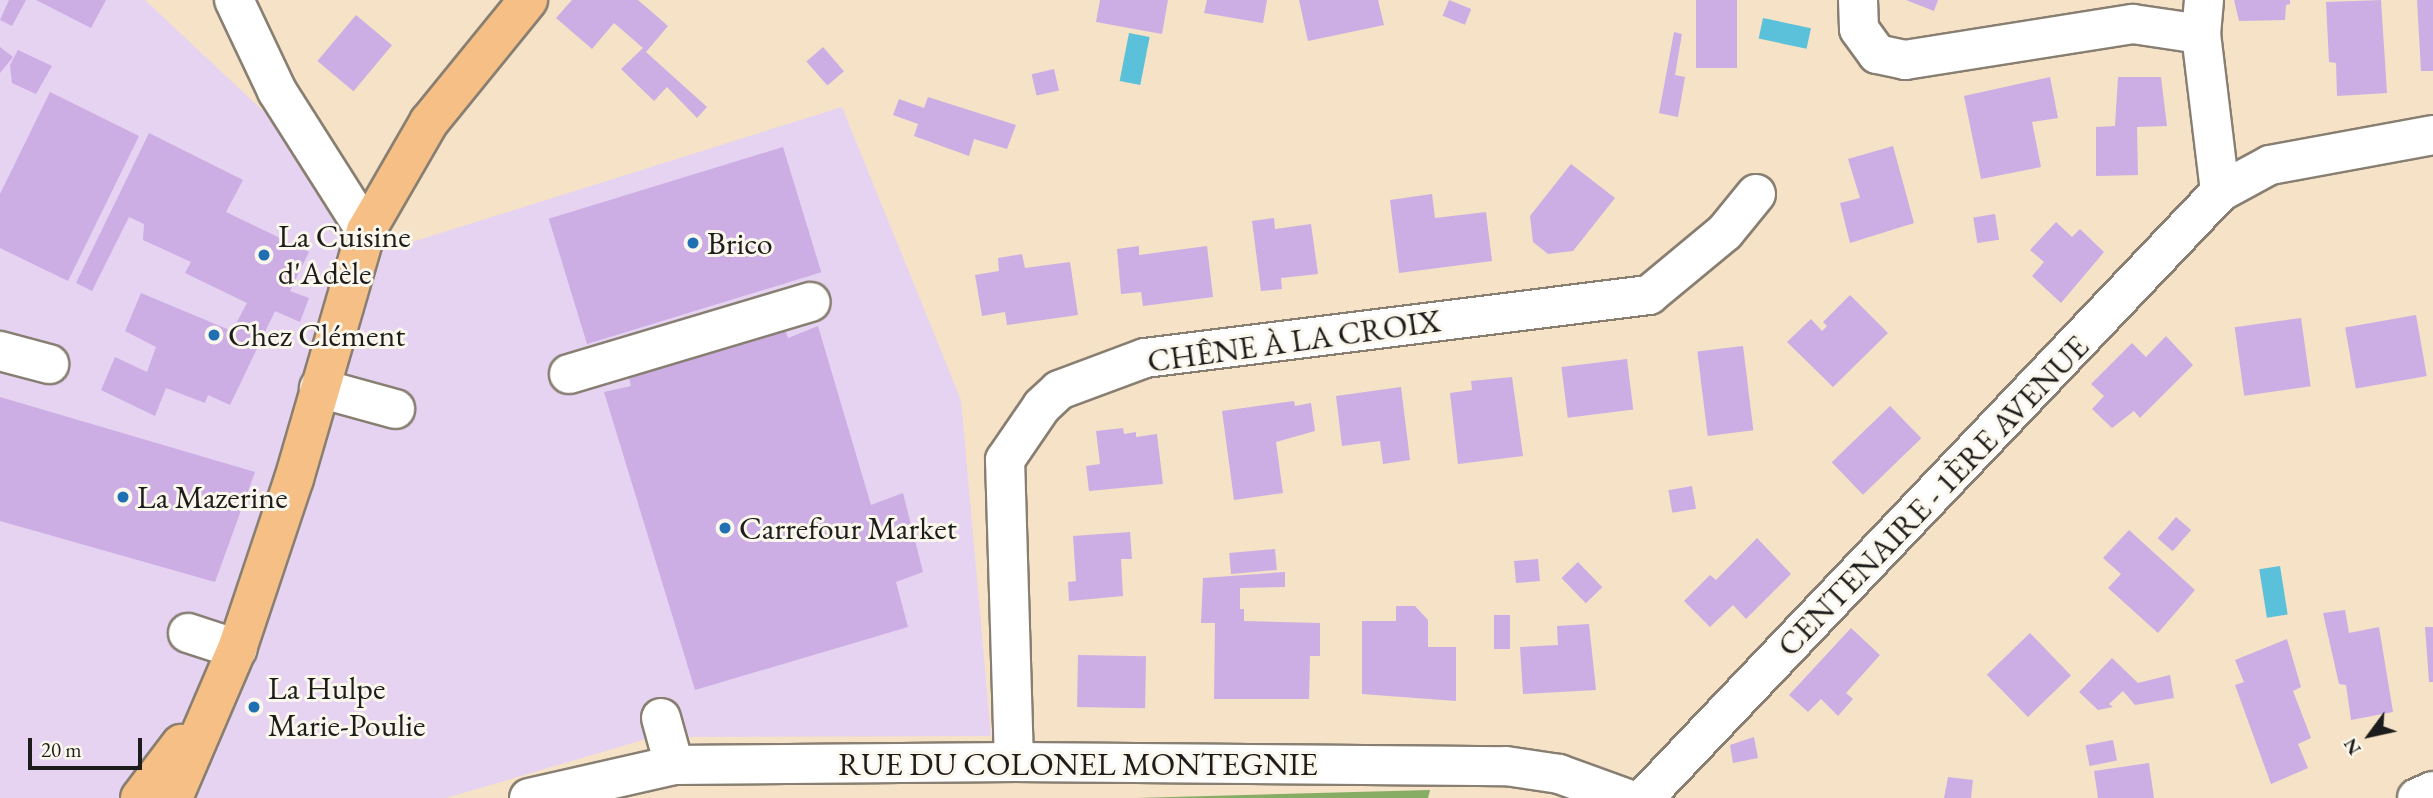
<!DOCTYPE html>
<html>
<head>
<meta charset="utf-8">
<style>
  body { margin:0 }
  #map { position:relative; width:2433px; height:798px; overflow:hidden; background:#f5e2c7; font-family:"EB Garamond",serif }
  div>[style] { position:absolute }
  [style*='--x'] { left:calc(var(--x)*1px); top:calc(var(--y)*1px); width:calc(var(--w)*1px); rotate:calc(var(--a)*1deg) }
  .built>* { inset:0; background:#e5d3f1 }
  .forest>* { inset:0; background:#86ad63 }
  .water>* { inset:0; background:#5bc0d9; transform-origin:0 0 }
  .building>* { inset:0; background:#ccaee4; transform-origin:0 0 }
  .roads { filter:drop-shadow(2px 0 #887f72) drop-shadow(-2px 0 #887f72) drop-shadow(0 2px #887f72) drop-shadow(0 -2px #887f72) }
  .minor>* { height:38px; margin:-19px; padding:0 19px; transform-origin:19px; border-radius:19px; background:#fff }
  .major>* { height:38px; margin:-19px; padding:0 19px; transform-origin:19px; border-radius:19px; background:#f5bf86 }
  .dots>* { width:19px; height:19px; translate:-50% -50%; box-sizing:border-box; border:4px solid #fbf7ec; border-radius:50% }
  span { translate:-50% -50%; white-space:nowrap; text-align:center; line-height:1.15; -webkit-text-stroke:6px #fbf7ec; paint-order:stroke }
  .poi-label { font-size:32px; color:#1c1c1c }
  .left { translate:0 -50%; text-align:left }
  .street-label { font-size:32px; color:#1c1c1c }
  .north { position:absolute; left:2335px; top:700px; width:70px; height:70px; -webkit-text-stroke:5px #fbf7ec; paint-order:stroke; rotate:237deg; font-size:19px; font-weight:700; line-height:28px; text-align:center; color:#1c1c1c }
  .north::after { content:''; display:block; margin:auto; width:24px; height:32px; background:#1c1c1c; clip-path:polygon(50% 0,100% 100%,50% 72%,0 100%) }
  .scale { position:absolute; left:28px; top:738px; width:114px; height:32px; box-sizing:border-box; border:4px solid #1c1c1c; border-top:0; padding-left:9px; font-size:21px; line-height:24px; white-space:nowrap; color:#1c1c1c; -webkit-text-stroke:5px #fbf7ec; paint-order:stroke }
</style>
</head>
<body>
<div id="map">
  <div class="built">
    <div style="clip-path:polygon(0 0,145px 0,292px 138px,393px 248px,842px 107px,961px 400px,991px 736px,653px 737px,446px 798px,0 798px)"></div>
  </div>
  <div class="forest">
    <div style="clip-path:polygon(1430px 790px,1428px 798px,1136px 798px)"></div>
  </div>
  <div class="water">
    <div style="left:1763px;top:18px;width:49px;height:21px;rotate:12deg"></div>
    <div style="left:1129px;top:33px;width:21px;height:49px;rotate:11deg"></div>
    <div style="left:2280px;top:566px;width:49px;height:21px;rotate:81deg"></div>
  </div>
  <div class="building">
    <div style="clip-path:polygon(9px 0,26px 0,12px 26px,0 20px)"></div>
    <div style="clip-path:polygon(36px 0,106px 0,91px 28px)"></div>
    <div style="clip-path:polygon(572px 0,638px 0,668px 26px,646px 52px,707px 107px,697px 118px,667px 87px,654px 101px,621px 69px,643px 48px,614px 23px,592px 49px,556px 18px)"></div>
    <div style="clip-path:polygon(1100px 0,1168px 0,1162px 34px,1096px 22px)"></div>
    <div style="clip-path:polygon(1207px 0,1267px 0,1263px 23px,1204px 13px)"></div>
    <div style="clip-path:polygon(1299px 0,1378px 0,1384px 25px,1308px 41px)"></div>
    <div style="left:1449px;top:0;width:24px;height:17px;rotate:22deg"></div>
    <div style="left:1696px;top:0;width:41px;height:68px"></div>
    <div style="clip-path:polygon(1906px 0,1938px 0,1934px 11px)"></div>
    <div style="clip-path:polygon(2234px 0,2290px 0,2290px 4px,2286px 5px,2285px 20px,2239px 21px)"></div>
    <div style="clip-path:polygon(2381px 0,2387px 93px,2337px 96px,2336px 63px,2329px 62px,2326px 2px)"></div>
    <div style="clip-path:polygon(2417px 0,2433px 0,2433px 71px,2421px 71px)"></div>
    <div style="left:356px;top:15px;width:47px;height:60px;rotate:40deg"></div>
    <div style="clip-path:polygon(1674px 32px,1682px 34px,1675px 75px,1685px 77px,1678px 117px,1659px 113px)"></div>
    <div style="clip-path:polygon(0 47px,13px 57px,0 73px)"></div>
    <div style="left:823px;top:47px;width:32px;height:22px;rotate:49deg"></div>
    <div style="clip-path:polygon(18px 50px,52px 66px,36px 94px,12px 83px,10px 65px)"></div>
    <div style="left:1054px;top:69px;width:22px;height:23px;rotate:77deg"></div>
    <div style="clip-path:polygon(2050px 77px,2058px 118px,2032px 122px,2041px 167px,1981px 179px,1964px 96px)"></div>
    <div style="clip-path:polygon(2118px 77px,2161px 77px,2167px 126px,2137px 127px,2138px 175px,2096px 176px,2096px 127px,2115px 126px)"></div>
    <div style="clip-path:polygon(50px 92px,139px 136px,68px 281px,0 248px,0 194px)"></div>
    <div style="clip-path:polygon(928px 97px,1016px 125px,1007px 149px,974px 139px,969px 156px,914px 136px,918px 124px,893px 115px,899px 99px,924px 108px)"></div>
    <div style="clip-path:polygon(149px 133px,243px 180px,226px 212px,309px 252px,290px 291px,309px 298px,300px 322px,275px 311px,230px 405px,208px 395px,205px 403px,166px 388px,155px 416px,101px 390px,115px 357px,147px 372px,156px 347px,125px 331px,141px 293px,232px 331px,247px 303px,185px 273px,191px 262px,143px 240px,144px 224px,129px 217px,92px 291px,76px 283px)"></div>
    <div style="clip-path:polygon(1893px 146px,1914px 223px,1850px 243px,1840px 203px,1860px 198px,1848px 159px)"></div>
    <div style="left:783px;top:147px;width:131px;height:245px;rotate:73deg"></div>
    <div style="clip-path:polygon(1571px 164px,1615px 198px,1573px 251px,1548px 254px,1533px 242px,1530px 216px)"></div>
    <div style="clip-path:polygon(1432px 194px,1435px 218px,1486px 212px,1492px 261px,1399px 273px,1390px 200px)"></div>
    <div style="left:1995px;top:214px;width:26px;height:22px;rotate:81deg"></div>
    <div style="clip-path:polygon(1274px 218px,1275px 229px,1311px 224px,1318px 274px,1281px 278px,1282px 289px,1261px 291px,1252px 221px)"></div>
    <div style="clip-path:polygon(2056px 222px,2072px 237px,2080px 229px,2104px 252px,2061px 303px,2032px 276px,2044px 262px,2030px 250px)"></div>
    <div style="clip-path:polygon(1139px 246px,1139px 255px,1207px 246px,1213px 297px,1143px 306px,1141px 292px,1121px 294px,1117px 249px)"></div>
    <div style="clip-path:polygon(1022px 254px,1025px 268px,1070px 262px,1078px 315px,1007px 325px,1005px 312px,982px 316px,975px 275px,999px 271px,998px 258px)"></div>
    <div style="clip-path:polygon(1850px 295px,1888px 333px,1833px 387px,1787px 342px,1811px 319px,1822px 331px,1827px 326px,1823px 322px)"></div>
    <div style="left:2416px;top:315px;width:62px;height:72px;rotate:80deg"></div>
    <div style="left:2301px;top:318px;width:69px;height:67px;rotate:82deg"></div>
    <div style="clip-path:polygon(782px 320px,788px 338px,818px 326px,871px 505px,903px 493px,923px 572px,896px 582px,908px 627px,695px 690px,604px 392px,631px 386px,628px 374px)"></div>
    <div style="clip-path:polygon(2166px 336px,2193px 365px,2140px 418px,2134px 411px,2112px 428px,2092px 409px,2104px 396px,2091px 384px,2132px 343px,2146px 357px)"></div>
    <div style="left:1743px;top:346px;width:85px;height:46px;rotate:83deg"></div>
    <div style="left:1627px;top:359px;width:51px;height:66px;rotate:83deg"></div>
    <div style="clip-path:polygon(1512px 377px,1523px 456px,1458px 464px,1450px 393px,1472px 390px,1471px 381px)"></div>
    <div style="clip-path:polygon(1401px 387px,1410px 460px,1383px 464px,1380px 441px,1342px 446px,1336px 396px)"></div>
    <div style="clip-path:polygon(0 397px,255px 472px,215px 582px,0 521px)"></div>
    <div style="clip-path:polygon(1294px 401px,1295px 406px,1311px 403px,1315px 431px,1276px 442px,1283px 493px,1234px 500px,1222px 411px)"></div>
    <div style="left:1890px;top:406px;width:45px;height:81px;rotate:46deg"></div>
    <div style="clip-path:polygon(1123px 428px,1124px 434px,1136px 432px,1136px 437px,1157px 434px,1163px 484px,1089px 491px,1086px 466px,1100px 464px,1096px 431px)"></div>
    <div style="left:1692px;top:486px;width:23px;height:24px;rotate:80deg"></div>
    <div style="left:2176px;top:517px;width:20px;height:28px;rotate:41deg"></div>
    <div style="clip-path:polygon(2129px 530px,2195px 590px,2158px 633px,2108px 588px,2121px 574px,2103px 558px)"></div>
    <div style="clip-path:polygon(1130px 532px,1132px 559px,1121px 559px,1123px 596px,1069px 601px,1068px 582px,1076px 581px,1073px 536px)"></div>
    <div style="clip-path:polygon(1757px 538px,1791px 574px,1746px 619px,1733px 605px,1710px 627px,1684px 601px,1710px 575px,1716px 580px)"></div>
    <div style="left:1275px;top:549px;width:21px;height:46px;rotate:85deg"></div>
    <div style="left:1538px;top:559px;width:22px;height:24px;rotate:85deg"></div>
    <div style="left:1578px;top:562px;width:35px;height:23px;rotate:46deg"></div>
    <div style="clip-path:polygon(1285px 572px,1285px 587px,1240px 588px,1240px 609px,1244px 609px,1244px 621px,1320px 623px,1320px 656px,1310px 656px,1309px 699px,1214px 699px,1215px 623px,1201px 623px,1203px 578px)"></div>
    <div style="clip-path:polygon(1396px 606px,1415px 606px,1428px 620px,1428px 647px,1456px 647px,1456px 701px,1362px 694px,1362px 621px,1396px 621px)"></div>
    <div style="clip-path:polygon(2345px 610px,2349px 633px,2379px 627px,2393px 712px,2351px 720px,2346px 685px,2339px 684px,2323px 613px)"></div>
    <div style="left:1494px;top:615px;width:16px;height:34px"></div>
    <div style="clip-path:polygon(1589px 624px,1596px 690px,1523px 694px,1520px 647px,1558px 645px,1557px 626px)"></div>
    <div style="clip-path:polygon(2425px 627px,2433px 627px,2433px 682px,2429px 682px)"></div>
    <div style="clip-path:polygon(1851px 628px,1880px 655px,1846px 693px,1853px 699px,1838px 716px,1821px 699px,1808px 712px,1789px 695px)"></div>
    <div style="left:2030px;top:633px;width:59px;height:60px;rotate:46deg"></div>
    <div style="clip-path:polygon(2287px 639px,2301px 687px,2293px 691px,2311px 738px,2298px 744px,2308px 768px,2271px 784px,2235px 685px,2244px 682px,2235px 660px)"></div>
    <div style="left:1078px;top:655px;width:68px;height:52px;rotate:1deg"></div>
    <div style="clip-path:polygon(2112px 658px,2138px 683px,2170px 675px,2174px 698px,2135px 705px,2123px 691px,2109px 704px,2113px 707px,2098px 710px,2079px 692px)"></div>
    <div style="clip-path:polygon(1754px 737px,1758px 758px,1733px 763px,1730px 745px)"></div>
    <div style="left:2113px;top:740px;width:21px;height:28px;rotate:79deg"></div>
    <div style="clip-path:polygon(2149px 763px,2154px 798px,2098px 798px,2094px 771px)"></div>
    <div style="clip-path:polygon(1948px 777px,1973px 780px,1971px 798px,1944px 798px)"></div>
  </div>
  <div class="roads">
    <div class="minor">
      <div style="--x:234;--y:0;--w:101;--a:64.7"></div>
      <div style="--x:277;--y:91;--w:166;--a:57.6"></div>
      <div style="--x:1858;--y:0;--w:29;--a:88"></div>
      <div style="--x:1859;--y:29;--w:31;--a:54"></div>
      <div style="--x:1877;--y:54;--w:29;--a:12"></div>
      <div style="--x:1905;--y:60;--w:231;--a:-9"></div>
      <div style="--x:2133;--y:24;--w:69;--a:8.4"></div>
      <div style="--x:2204;--y:0;--w:34;--a:95"></div>
      <div style="--x:2201;--y:34;--w:159;--a:83.1"></div>
      <div style="--x:0;--y:351;--w:51;--a:14.9"></div>
      <div style="--x:569;--y:374;--w:252;--a:-16.6"></div>
      <div style="--x:319;--y:388;--w:79;--a:15.4"></div>
      <div style="--x:188;--y:633;--w:52;--a:18.1"></div>
      <div style="--x:661;--y:718;--w:49;--a:74.5"></div>
      <div style="--x:1014;--y:762;--w:302;--a:-91.7"></div>
      <div style="--x:1005;--y:460;--w:65;--a:-55.6"></div>
      <div style="--x:1042;--y:406;--w:23;--a:-43"></div>
      <div style="--x:1059;--y:390;--w:92;--a:-20.4"></div>
      <div style="--x:1145;--y:358;--w:508;--a:-7.13"></div>
      <div style="--x:1649;--y:295;--w:99;--a:-39.7"></div>
      <div style="--x:1725;--y:232;--w:49;--a:-50.8"></div>
      <div style="--x:529;--y:798;--w:149;--a:-12.8"></div>
      <div style="--x:674;--y:765;--w:340;--a:-0.5"></div>
      <div style="--x:1014;--y:762;--w:492;--a:0.5"></div>
      <div style="--x:1506;--y:766;--w:54;--a:8.6"></div>
      <div style="--x:1559;--y:774;--w:70;--a:20"></div>
      <div style="--x:1644;--y:798;--w:836;--a:-46.45"></div>
      <div style="--x:2220;--y:192;--w:57;--a:-28.4"></div>
      <div style="--x:2270;--y:165;--w:166;--a:-10.4"></div>
      <div style="--x:2417;--y:798;--w:17;--a:-24"></div>
    </div>
    <div class="major">
      <div style="--x:140;--y:798;--w:68;--a:-52.8"></div>
      <div style="--x:173;--y:798;--w:162;--a:-66.8"></div>
      <div style="--x:237;--y:649;--w:179;--a:-71.5"></div>
      <div style="--x:294;--y:479;--w:258;--a:-73.8"></div>
      <div style="--x:366;--y:231;--w:126;--a:-60"></div>
      <div style="--x:429;--y:122;--w:157;--a:-50.9"></div>
    </div>
  </div>
  <div class="dots">
    <div style="left:693px;top:243px;background:#1f6fb2"></div>
    <div style="left:264px;top:255px;background:#1f6fb2"></div>
    <div style="left:214px;top:335px;background:#1f6fb2"></div>
    <div style="left:123px;top:497px;background:#1f6fb2"></div>
    <div style="left:725px;top:528px;background:#1f6fb2"></div>
    <div style="left:254px;top:707px;background:#1f6fb2"></div>
  </div>
  <div class="poi-label">
    <span class="left" style="left:278px;top:255px">La Cuisine<br>d'Adèle</span>
    <span class="left" style="left:707px;top:243px">Brico</span>
    <span class="left" style="left:228px;top:335px">Chez Clément</span>
    <span class="left" style="left:137px;top:497px">La Mazerine</span>
    <span class="left" style="left:739px;top:528px">Carrefour Market</span>
    <span class="left" style="left:268px;top:707px">La Hulpe<br>Marie-Poulie</span>
  </div>
  <div class="street-label">
    <span style="left:1294px;top:341px;rotate:-8deg">CHÊNE À LA CROIX</span>
    <span style="left:1933px;top:496px;rotate:-46deg">CENTENAIRE - 1ÈRE AVENUE</span>
    <span style="left:1078px;top:764px">RUE DU COLONEL MONTEGNIE</span>
  </div>
  <div class="north">N</div>
  <div class="scale">20 m</div>
</div>
</body>
</html>
